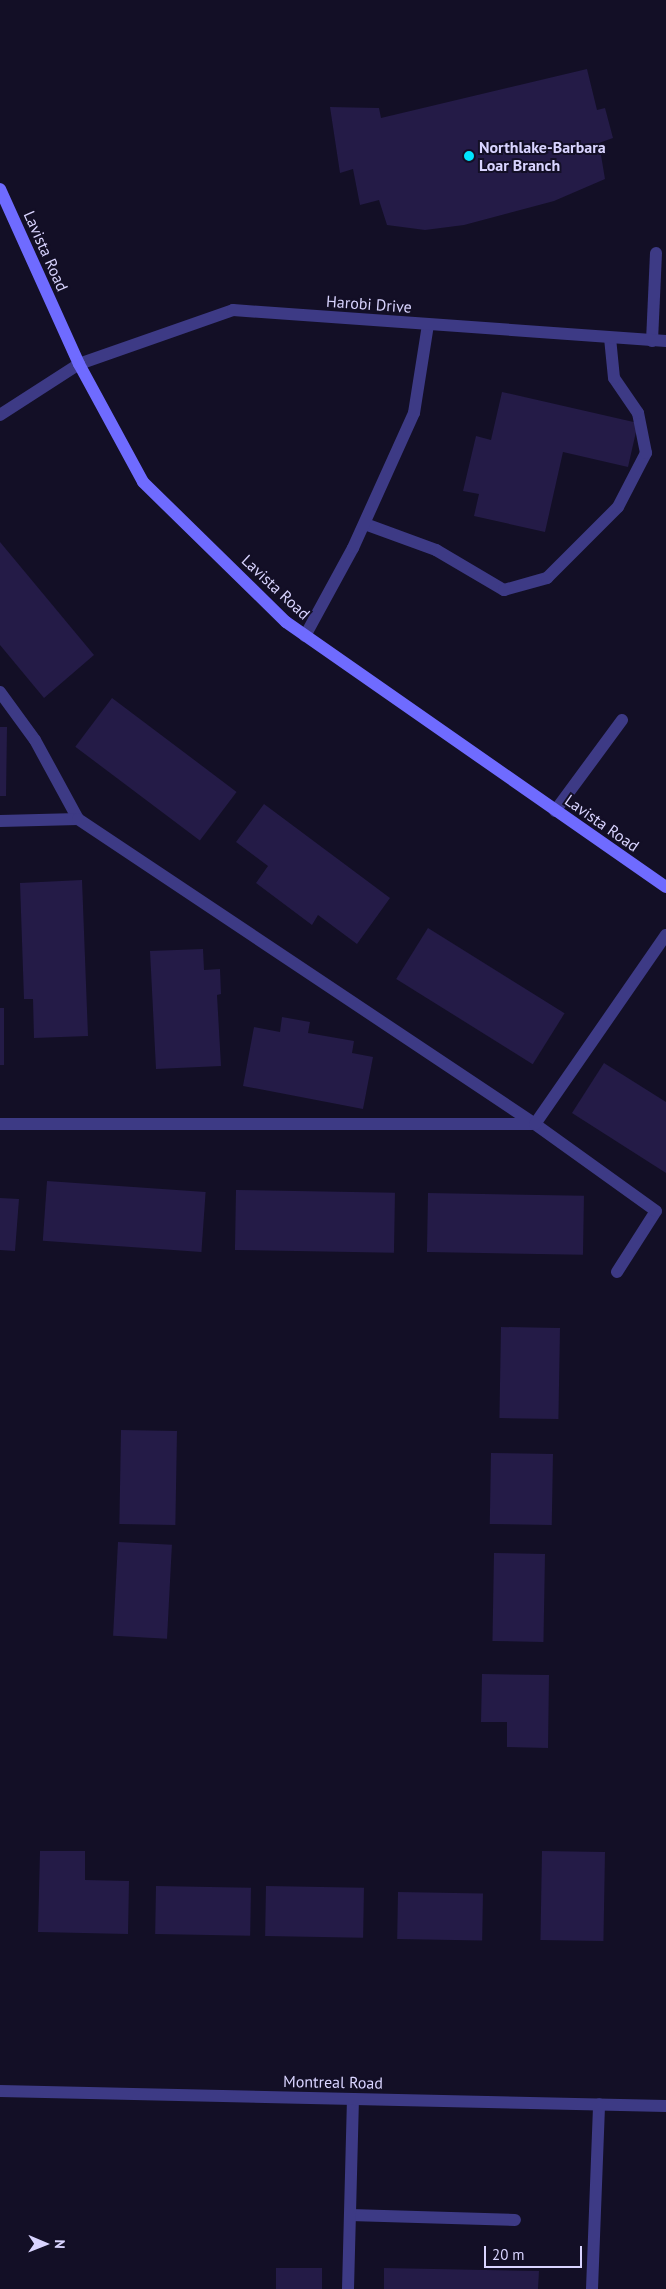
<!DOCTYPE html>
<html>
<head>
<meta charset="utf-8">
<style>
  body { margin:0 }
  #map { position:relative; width:666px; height:2289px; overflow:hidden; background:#130f26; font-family:"PT Sans",sans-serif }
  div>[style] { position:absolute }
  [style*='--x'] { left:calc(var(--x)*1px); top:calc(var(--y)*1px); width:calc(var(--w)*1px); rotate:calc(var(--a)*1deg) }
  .building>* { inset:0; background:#241b47; transform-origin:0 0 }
  .service>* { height:12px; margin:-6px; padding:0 6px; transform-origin:6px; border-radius:6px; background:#3d3a85 }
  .minor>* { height:12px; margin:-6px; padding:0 6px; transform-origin:6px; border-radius:6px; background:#3d3a85 }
  .tertiary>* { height:12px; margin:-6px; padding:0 6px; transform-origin:6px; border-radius:6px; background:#3d3a85 }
  .secondary>* { height:12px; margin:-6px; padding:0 6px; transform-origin:6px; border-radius:6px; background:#6f6bff }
  .dots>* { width:14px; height:14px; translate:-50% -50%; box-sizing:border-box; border:2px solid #130f26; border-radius:50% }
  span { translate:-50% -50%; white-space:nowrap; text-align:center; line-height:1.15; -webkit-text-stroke:4px #130f26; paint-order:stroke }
  .poi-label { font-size:16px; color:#d9d4ff; font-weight:700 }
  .left { translate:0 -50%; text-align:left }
  .street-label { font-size:16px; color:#d9d4ff }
  .north { position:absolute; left:20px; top:2219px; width:50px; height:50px; -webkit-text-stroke:4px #130f26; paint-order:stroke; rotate:91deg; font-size:14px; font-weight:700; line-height:20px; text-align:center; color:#d9d4ff }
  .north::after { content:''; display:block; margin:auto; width:18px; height:22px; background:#d9d4ff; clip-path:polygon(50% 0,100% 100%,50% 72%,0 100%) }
  .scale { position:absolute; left:484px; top:2246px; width:98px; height:22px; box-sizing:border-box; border:2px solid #d9d4ff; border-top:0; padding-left:6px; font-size:15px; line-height:18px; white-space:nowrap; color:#d9d4ff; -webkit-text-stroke:4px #130f26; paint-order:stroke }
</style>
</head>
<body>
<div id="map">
  <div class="building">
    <div style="clip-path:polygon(587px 69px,597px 110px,605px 108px,613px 138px,599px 143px,605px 179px,554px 201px,464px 225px,425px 230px,387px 225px,379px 200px,360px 205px,353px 169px,340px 173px,330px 107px,379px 108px,381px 118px)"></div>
    <div style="clip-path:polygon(502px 392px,638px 423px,628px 467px,563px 452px,545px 532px,474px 516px,479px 494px,463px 491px,476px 436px,491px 440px)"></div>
    <div style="clip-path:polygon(0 542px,94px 655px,44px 698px,0 645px)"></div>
    <div style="left:112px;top:698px;width:156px;height:61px;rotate:37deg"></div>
    <div style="clip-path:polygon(0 727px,7px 727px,6px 796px,0 796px)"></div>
    <div style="clip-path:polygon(264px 804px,390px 898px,357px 944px,318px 915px,312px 925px,256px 883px,268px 866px,236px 842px)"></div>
    <div style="clip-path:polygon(82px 880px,88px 1036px,34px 1038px,33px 999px,24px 999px,20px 883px)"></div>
    <div style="left:428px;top:928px;width:161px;height:60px;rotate:32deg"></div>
    <div style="clip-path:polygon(203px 949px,204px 970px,220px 969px,221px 994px,217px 995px,221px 1066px,156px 1069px,150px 951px)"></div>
    <div style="left:0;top:1008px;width:4px;height:57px"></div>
    <div style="clip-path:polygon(282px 1017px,310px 1022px,308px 1033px,354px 1041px,352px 1053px,373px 1057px,363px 1109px,243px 1086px,254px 1027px,280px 1032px)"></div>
    <div style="clip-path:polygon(604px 1063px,666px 1102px,666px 1173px,572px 1113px)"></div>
    <div style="left:47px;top:1181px;width:159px;height:60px;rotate:4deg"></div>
    <div style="left:236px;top:1190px;width:159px;height:60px;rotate:1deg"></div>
    <div style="left:428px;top:1193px;width:156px;height:59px;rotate:1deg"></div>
    <div style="clip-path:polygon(0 1198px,19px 1199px,15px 1251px,0 1250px)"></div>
    <div style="left:501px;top:1327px;width:59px;height:91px;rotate:1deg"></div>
    <div style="left:121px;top:1430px;width:56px;height:94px;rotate:1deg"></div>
    <div style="left:491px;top:1453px;width:62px;height:71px;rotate:1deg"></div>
    <div style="left:118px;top:1542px;width:54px;height:94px;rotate:3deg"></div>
    <div style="left:494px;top:1553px;width:51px;height:88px;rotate:1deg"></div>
    <div style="clip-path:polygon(482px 1674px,549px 1675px,548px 1748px,507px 1747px,507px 1722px,481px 1722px)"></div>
    <div style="clip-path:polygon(40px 1851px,85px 1851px,85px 1880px,129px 1881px,128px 1934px,38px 1932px)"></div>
    <div style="left:542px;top:1851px;width:63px;height:89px;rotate:1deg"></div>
    <div style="left:156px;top:1886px;width:95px;height:48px;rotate:1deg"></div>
    <div style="left:266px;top:1886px;width:98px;height:50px;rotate:1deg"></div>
    <div style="left:398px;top:1892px;width:85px;height:47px;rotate:1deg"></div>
    <div style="left:276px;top:2268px;width:46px;height:21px"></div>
    <div style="clip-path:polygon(384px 2268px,539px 2271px,538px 2289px,384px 2289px)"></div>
  </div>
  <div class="service">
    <div style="--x:652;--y:341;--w:88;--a:-87.4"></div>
    <div style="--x:0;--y:415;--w:94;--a:-32.8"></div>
    <div style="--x:365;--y:524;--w:76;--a:20.1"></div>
    <div style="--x:436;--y:550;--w:79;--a:30.5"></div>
    <div style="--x:504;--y:590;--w:45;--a:-15.6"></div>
    <div style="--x:547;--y:578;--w:100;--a:-45"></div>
    <div style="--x:618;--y:507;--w:61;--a:-62.6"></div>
    <div style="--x:646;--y:453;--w:41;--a:-101.3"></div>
    <div style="--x:638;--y:413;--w:42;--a:-124.4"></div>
    <div style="--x:614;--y:378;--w:40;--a:-95.7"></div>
    <div style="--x:305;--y:636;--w:100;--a:-61.4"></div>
    <div style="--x:353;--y:548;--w:148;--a:-65.7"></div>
    <div style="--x:414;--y:413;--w:89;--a:-81"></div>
    <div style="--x:0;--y:692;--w:59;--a:53.9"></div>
    <div style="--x:35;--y:740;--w:90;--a:61.4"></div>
    <div style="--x:555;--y:811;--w:113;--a:-53.6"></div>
    <div style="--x:0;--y:821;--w:78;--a:-1.5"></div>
    <div style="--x:78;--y:819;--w:549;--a:33.72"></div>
    <div style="--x:535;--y:1124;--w:535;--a:180"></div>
    <div style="--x:617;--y:1272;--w:72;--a:-57.4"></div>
    <div style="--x:656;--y:1211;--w:149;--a:-144.3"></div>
    <div style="--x:535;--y:1124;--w:230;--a:-55.3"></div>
    <div style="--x:350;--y:2215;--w:165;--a:1.7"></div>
    <div style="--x:348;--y:2289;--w:190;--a:-88.5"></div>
    <div style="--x:592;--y:2289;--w:185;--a:-87.8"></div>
  </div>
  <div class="minor">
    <div style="--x:79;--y:364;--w:163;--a:-19.3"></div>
    <div style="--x:233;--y:310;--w:434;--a:4.1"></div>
  </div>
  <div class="tertiary">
    <div style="--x:0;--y:2091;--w:666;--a:1.29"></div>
  </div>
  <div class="secondary">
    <div style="--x:0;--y:189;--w:192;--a:65.7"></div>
    <div style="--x:79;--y:364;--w:134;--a:61.5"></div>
    <div style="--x:143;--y:482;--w:200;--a:44.4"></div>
    <div style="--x:286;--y:622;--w:463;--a:34.9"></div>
  </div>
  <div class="dots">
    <div style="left:469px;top:156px;background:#00e5ff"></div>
  </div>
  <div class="poi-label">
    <span class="left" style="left:479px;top:156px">Northlake-Barbara<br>Loar Branch</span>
  </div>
  <div class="street-label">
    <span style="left:46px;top:251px;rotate:66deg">Lavista Road</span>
    <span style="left:369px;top:304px;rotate:4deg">Harobi Drive</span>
    <span style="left:276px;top:587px;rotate:43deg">Lavista Road</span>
    <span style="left:602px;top:823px;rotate:35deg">Lavista Road</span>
    <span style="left:333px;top:2082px;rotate:1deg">Montreal Road</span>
  </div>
  <div class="north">N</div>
  <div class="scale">20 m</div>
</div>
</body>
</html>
